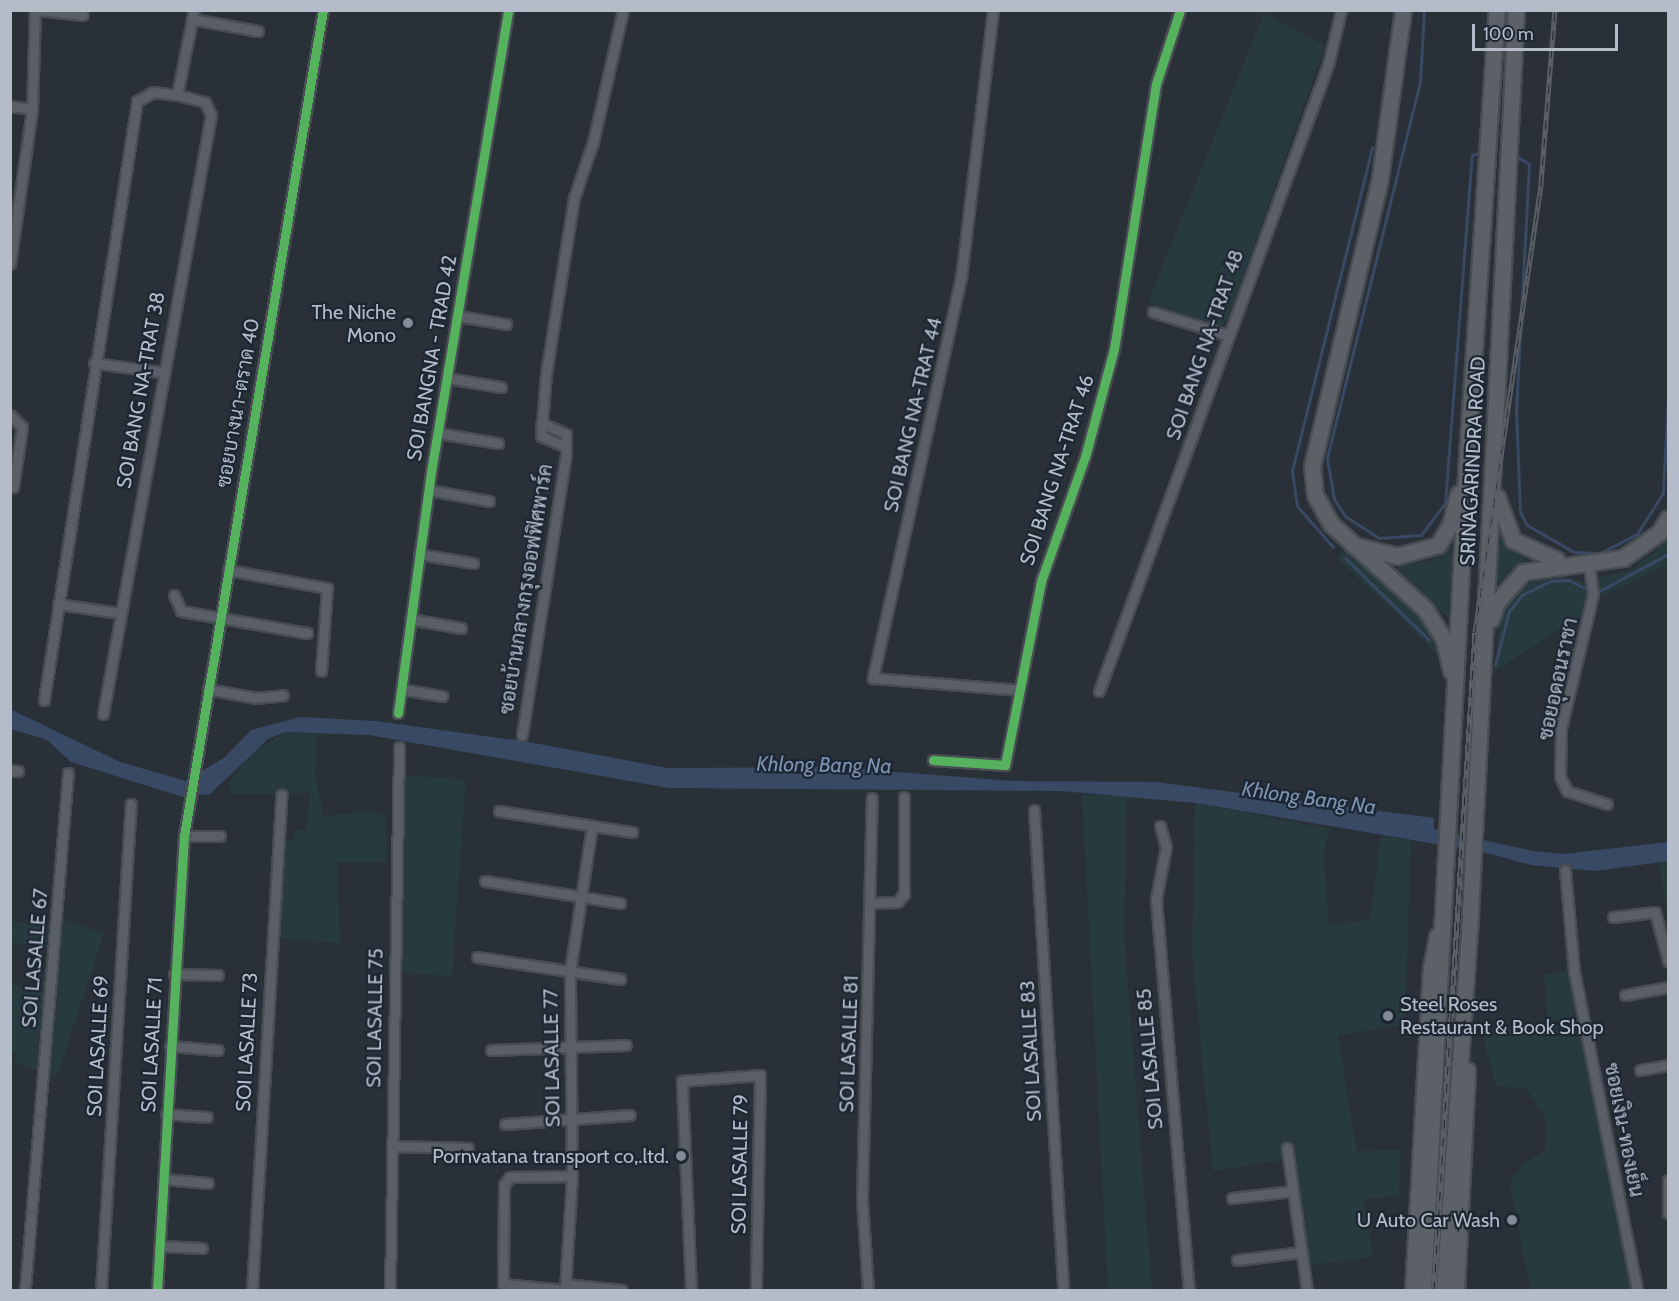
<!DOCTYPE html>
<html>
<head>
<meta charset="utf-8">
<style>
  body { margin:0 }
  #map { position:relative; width:1679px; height:1301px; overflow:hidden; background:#2a3038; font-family:Cabin,Sarabun,sans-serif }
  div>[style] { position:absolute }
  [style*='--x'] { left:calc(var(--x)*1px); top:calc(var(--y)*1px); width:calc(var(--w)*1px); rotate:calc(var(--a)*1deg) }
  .green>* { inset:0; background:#273a3e; transform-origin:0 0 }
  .water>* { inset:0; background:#384963 }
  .stream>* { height:3px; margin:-1.5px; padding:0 1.5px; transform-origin:1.5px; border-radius:1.5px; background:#384963 }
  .roads { filter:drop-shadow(2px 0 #484c53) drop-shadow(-2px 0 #484c53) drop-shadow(0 2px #484c53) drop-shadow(0 -2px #484c53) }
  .street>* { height:9px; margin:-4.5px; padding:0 4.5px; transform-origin:4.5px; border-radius:4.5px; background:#5a5e66 }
  .primary>* { height:15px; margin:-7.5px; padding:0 7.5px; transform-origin:7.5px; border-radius:7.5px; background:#5c6168 }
  .rail>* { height:5px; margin-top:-2.5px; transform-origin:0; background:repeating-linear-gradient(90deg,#1d2633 0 9px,#595d64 0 18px); box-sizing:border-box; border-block:2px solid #595d64 }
  .cycleway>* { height:9px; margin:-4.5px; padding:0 4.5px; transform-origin:4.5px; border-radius:4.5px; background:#56b35d }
  .dots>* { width:16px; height:16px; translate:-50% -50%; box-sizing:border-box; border:3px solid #1d2633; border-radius:50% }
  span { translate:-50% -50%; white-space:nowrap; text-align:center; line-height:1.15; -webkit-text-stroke:4.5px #1d2633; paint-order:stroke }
  .poi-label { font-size:20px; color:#b4bcc9 }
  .right { translate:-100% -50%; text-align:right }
  .left { translate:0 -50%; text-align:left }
  .street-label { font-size:20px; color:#b4bcc9 }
  .water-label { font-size:21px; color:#7c92b1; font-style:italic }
  .frame { position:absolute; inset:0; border:12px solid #b4bcc9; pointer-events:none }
  .scale { position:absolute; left:1472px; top:24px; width:146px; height:27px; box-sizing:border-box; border:3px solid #b4bcc9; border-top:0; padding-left:8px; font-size:18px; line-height:21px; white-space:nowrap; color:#b4bcc9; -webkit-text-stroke:4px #1d2633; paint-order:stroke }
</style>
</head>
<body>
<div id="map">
  <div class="green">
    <div style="clip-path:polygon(1264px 13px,1325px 46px,1228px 319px,1223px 325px,1211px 325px,1148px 302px)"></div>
    <div style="clip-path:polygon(1497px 534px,1525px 560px,1495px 587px,1493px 584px)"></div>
    <div style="clip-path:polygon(1668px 539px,1668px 565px,1600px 597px,1596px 578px,1631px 571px)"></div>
    <div style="clip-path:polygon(1346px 547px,1429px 623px,1438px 655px,1338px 559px)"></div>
    <div style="clip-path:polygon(1451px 547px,1452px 561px,1448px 617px,1394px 575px,1400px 564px,1428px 562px)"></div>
    <div style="clip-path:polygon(1552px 575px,1587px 583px,1583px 614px,1495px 671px,1500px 615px,1519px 587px)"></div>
    <div style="clip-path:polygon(285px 732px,317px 734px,315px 778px,324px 816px,374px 811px,386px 816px,387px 862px,337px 862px,340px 943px,274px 938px,285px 839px,293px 840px,295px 830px,306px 831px,310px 793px,230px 794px,230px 781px,250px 755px)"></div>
    <div style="left:402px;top:775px;width:64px;height:197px;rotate:4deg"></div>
    <div style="clip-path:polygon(1082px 795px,1127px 796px,1124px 936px,1152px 1290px,1108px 1290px)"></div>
    <div style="clip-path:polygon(1195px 803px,1330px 829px,1323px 852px,1329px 925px,1370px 920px,1381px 836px,1411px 840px,1405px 1025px,1338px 1035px,1357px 1151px,1401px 1150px,1399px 1196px,1364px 1199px,1373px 1257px,1309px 1265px,1292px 1143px,1282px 1144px,1284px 1160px,1213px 1171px,1192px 953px)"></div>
    <div style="clip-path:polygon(1668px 861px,1668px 919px,1659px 862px)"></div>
    <div style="left:61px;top:919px;width:45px;height:151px;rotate:18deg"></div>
    <div style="clip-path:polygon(10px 921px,51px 926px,48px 948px,11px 942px)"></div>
    <div style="clip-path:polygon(1570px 971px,1633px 1290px,1530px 1290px,1510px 1183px,1523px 1164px,1545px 1150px,1545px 1118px,1527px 1089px,1496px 1086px,1481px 1030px,1548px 1027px,1544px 975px)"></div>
    <div style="clip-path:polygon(12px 984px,46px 991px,39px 1055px,11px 1052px)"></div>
  </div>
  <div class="water">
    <div style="clip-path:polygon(10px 709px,120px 762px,186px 781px,225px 757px,251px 730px,300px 717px,376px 721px,529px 742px,667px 768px,832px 767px,1013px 781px,1155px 782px,1434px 818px,1434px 829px,1533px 851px,1564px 854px,1668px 842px,1668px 861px,1595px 871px,1531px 865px,1483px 852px,1195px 803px,1061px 791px,669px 788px,369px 735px,285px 732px,268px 739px,210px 794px,183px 797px,71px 762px,47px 740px,11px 729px)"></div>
  </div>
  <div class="stream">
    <div style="--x:1424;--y:10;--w:72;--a:93.2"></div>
    <div style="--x:1420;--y:82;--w:387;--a:103.9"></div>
    <div style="--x:1327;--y:458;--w:42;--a:80.3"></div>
    <div style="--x:1334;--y:499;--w:20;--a:57"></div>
    <div style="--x:1345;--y:516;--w:40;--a:32.9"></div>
    <div style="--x:1379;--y:538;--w:42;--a:-4.1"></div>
    <div style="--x:1421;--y:535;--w:40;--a:-53"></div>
    <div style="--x:1445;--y:503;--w:349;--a:-85.6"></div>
    <div style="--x:1472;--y:155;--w:10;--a:-17"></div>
    <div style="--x:1512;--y:154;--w:20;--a:30"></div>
    <div style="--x:1529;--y:164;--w:244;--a:93"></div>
    <div style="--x:1516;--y:408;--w:104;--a:87.8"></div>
    <div style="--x:1520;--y:512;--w:15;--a:62"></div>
    <div style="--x:1527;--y:525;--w:54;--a:29.9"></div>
    <div style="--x:1574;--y:552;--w:26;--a:2"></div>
    <div style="--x:1600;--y:553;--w:42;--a:-27.2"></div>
    <div style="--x:1637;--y:534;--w:49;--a:-57.6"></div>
    <div style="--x:1663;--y:493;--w:95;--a:-87"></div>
    <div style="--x:1333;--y:547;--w:55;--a:-131.3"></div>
    <div style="--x:1297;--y:506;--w:35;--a:-98"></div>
    <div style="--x:1292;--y:471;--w:334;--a:-76.1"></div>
    <div style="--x:1345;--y:558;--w:117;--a:44.3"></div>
    <div style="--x:1601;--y:590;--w:76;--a:-28.2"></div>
    <div style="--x:1495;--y:665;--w:56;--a:-75.5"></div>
    <div style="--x:1509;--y:611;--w:21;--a:-51"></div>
    <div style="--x:1522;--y:595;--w:32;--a:-26"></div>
    <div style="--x:1551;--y:581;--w:18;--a:-3"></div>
    <div style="--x:1569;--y:580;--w:17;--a:28"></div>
  </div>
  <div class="roads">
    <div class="street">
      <div style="--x:39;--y:10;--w:44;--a:6.5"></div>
      <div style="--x:993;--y:10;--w:269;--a:96.8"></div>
      <div style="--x:961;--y:277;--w:411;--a:102.4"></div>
      <div style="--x:873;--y:678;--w:146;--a:4.7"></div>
      <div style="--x:192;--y:19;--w:67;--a:10.3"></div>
      <div style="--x:10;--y:106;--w:22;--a:8"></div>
      <div style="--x:10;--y:264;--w:157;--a:-81.9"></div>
      <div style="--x:32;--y:109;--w:99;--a:-88.3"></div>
      <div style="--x:1153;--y:312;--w:77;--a:17.3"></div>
      <div style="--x:458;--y:316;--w:49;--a:9.5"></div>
      <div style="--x:94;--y:363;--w:68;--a:7.7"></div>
      <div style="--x:447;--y:378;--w:55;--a:9.5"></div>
      <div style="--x:10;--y:415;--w:17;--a:45"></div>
      <div style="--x:22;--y:427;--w:61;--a:98.5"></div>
      <div style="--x:438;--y:433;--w:61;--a:9.5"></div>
      <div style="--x:566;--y:447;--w:27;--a:-156"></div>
      <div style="--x:541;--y:436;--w:62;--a:-85.4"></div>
      <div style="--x:546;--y:374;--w:178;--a:-81"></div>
      <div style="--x:574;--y:198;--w:59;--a:-71.3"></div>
      <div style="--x:593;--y:142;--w:135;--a:-77.2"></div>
      <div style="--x:429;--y:490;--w:61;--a:10.4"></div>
      <div style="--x:419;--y:554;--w:55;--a:9.5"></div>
      <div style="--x:1589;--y:566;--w:28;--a:82"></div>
      <div style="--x:1593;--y:594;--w:138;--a:103.4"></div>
      <div style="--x:1561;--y:728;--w:49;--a:91.2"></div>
      <div style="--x:1560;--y:777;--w:16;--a:63"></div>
      <div style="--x:1567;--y:791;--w:42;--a:18"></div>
      <div style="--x:228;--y:570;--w:101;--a:10.3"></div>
      <div style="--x:327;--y:588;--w:83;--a:94.1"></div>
      <div style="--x:174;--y:595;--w:17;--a:66"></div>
      <div style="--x:181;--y:611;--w:128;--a:9.9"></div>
      <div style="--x:58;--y:604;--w:63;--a:8.3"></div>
      <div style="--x:410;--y:619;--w:52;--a:10"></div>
      <div style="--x:208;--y:689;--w:49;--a:10.6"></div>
      <div style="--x:256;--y:698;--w:27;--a:-6"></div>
      <div style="--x:401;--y:689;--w:42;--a:9.7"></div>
      <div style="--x:1099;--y:691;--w:667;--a:-69.91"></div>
      <div style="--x:1328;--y:65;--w:57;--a:-76.7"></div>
      <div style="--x:44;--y:700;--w:606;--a:-81.17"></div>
      <div style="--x:137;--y:101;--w:18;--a:-29"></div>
      <div style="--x:153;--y:92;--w:24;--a:7"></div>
      <div style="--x:398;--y:713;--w:249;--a:-82.2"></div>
      <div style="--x:432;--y:466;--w:462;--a:-80.5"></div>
      <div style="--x:103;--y:714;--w:609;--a:-79.78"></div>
      <div style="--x:211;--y:115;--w:14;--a:-115"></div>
      <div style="--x:205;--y:102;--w:29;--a:-166"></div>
      <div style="--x:177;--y:95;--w:87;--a:-78.7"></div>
      <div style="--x:522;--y:735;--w:283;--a:-81.1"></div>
      <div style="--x:566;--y:455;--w:21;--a:-90"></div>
      <div style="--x:566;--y:434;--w:27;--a:-156"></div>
      <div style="--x:933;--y:760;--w:72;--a:4"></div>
      <div style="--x:1005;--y:765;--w:187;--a:-78.9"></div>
      <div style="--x:1041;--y:581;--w:132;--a:-70.5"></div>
      <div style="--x:1085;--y:457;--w:112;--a:-75"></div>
      <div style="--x:1114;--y:349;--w:268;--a:-81"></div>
      <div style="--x:1156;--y:84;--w:78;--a:-72"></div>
      <div style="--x:10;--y:770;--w:8;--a:7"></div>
      <div style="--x:1034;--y:810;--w:481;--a:86.5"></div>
      <div style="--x:499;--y:811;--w:135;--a:9"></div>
      <div style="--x:1160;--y:826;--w:22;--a:74"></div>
      <div style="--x:1166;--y:847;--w:53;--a:100.9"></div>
      <div style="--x:1156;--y:899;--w:392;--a:85.2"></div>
      <div style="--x:184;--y:836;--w:36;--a:0"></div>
      <div style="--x:1565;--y:870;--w:101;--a:84.9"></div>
      <div style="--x:1574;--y:971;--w:325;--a:78.8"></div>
      <div style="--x:485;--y:881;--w:137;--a:9.3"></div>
      <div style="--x:870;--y:903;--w:27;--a:-2"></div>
      <div style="--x:897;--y:902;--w:11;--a:-49"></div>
      <div style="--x:904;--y:894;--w:97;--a:-90"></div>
      <div style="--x:1613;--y:917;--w:42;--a:-6.8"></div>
      <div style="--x:1655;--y:912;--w:51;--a:75.1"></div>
      <div style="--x:477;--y:957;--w:145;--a:8.7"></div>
      <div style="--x:174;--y:974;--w:44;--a:1.3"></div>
      <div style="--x:1625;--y:995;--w:44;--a:-10.5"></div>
      <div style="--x:170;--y:1046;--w:48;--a:4.8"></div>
      <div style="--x:491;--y:1050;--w:135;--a:-2.1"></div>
      <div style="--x:1640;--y:1070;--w:28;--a:-10"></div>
      <div style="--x:166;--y:1114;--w:41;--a:4.2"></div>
      <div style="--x:505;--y:1124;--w:125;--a:-4.1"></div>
      <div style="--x:392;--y:1146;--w:76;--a:1.5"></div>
      <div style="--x:1287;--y:1148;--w:143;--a:82"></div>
      <div style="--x:163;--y:1179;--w:45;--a:5.1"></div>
      <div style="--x:1668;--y:1180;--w:33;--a:90"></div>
      <div style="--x:1232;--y:1198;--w:61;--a:-6.5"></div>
      <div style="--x:159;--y:1246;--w:43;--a:2.7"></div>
      <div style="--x:1237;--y:1260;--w:65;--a:-7"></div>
      <div style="--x:566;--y:1284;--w:56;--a:6.1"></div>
      <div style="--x:25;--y:1290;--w:519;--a:-85.25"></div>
      <div style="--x:101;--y:1290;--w:487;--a:-86.5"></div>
      <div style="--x:157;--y:1290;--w:455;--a:-86.6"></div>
      <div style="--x:184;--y:836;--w:838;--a:-80.45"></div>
      <div style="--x:252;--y:1290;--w:496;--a:-86.6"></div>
      <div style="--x:390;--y:1290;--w:543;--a:-89.05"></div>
      <div style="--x:565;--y:1290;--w:114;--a:-86.5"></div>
      <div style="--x:572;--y:1176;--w:205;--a:-90.6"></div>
      <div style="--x:570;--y:971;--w:147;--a:-81.4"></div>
      <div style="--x:565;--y:1290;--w:62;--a:-174.5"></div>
      <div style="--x:503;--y:1284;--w:99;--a:-89.4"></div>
      <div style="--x:504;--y:1185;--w:10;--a:-53"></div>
      <div style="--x:510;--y:1177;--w:62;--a:-0.9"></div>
      <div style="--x:691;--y:1290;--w:209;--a:-92.5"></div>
      <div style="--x:682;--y:1081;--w:78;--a:-4.4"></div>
      <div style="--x:760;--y:1075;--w:215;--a:91.1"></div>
      <div style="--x:868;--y:1290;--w:91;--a:-93.8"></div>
      <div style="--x:862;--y:1199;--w:401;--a:-88.6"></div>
    </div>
    <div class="primary">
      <div style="--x:1403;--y:10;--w:171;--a:97.8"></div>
      <div style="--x:1380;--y:179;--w:295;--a:103.3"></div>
      <div style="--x:1312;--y:466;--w:29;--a:84"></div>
      <div style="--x:1315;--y:495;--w:33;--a:61"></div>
      <div style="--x:1331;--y:524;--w:127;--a:42.1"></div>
      <div style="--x:1425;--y:609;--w:36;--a:58"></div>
      <div style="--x:1444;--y:640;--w:32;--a:77"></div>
      <div style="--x:1497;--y:497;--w:46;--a:69.6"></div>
      <div style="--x:1513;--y:540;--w:48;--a:24.4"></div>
      <div style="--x:1353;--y:545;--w:45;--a:14"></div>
      <div style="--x:1397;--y:556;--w:42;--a:-15"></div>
      <div style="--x:1438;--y:545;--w:26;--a:-59"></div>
      <div style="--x:1451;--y:523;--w:30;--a:-76"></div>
      <div style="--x:1491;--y:619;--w:18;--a:-71"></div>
      <div style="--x:1497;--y:602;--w:40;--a:-49"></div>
      <div style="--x:1523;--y:572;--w:101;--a:-8"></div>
      <div style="--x:1623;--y:558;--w:44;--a:-34.8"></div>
      <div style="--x:1659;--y:533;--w:17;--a:-59"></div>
      <div style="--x:1413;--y:1290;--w:323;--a:-86.8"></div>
      <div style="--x:1431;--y:968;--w:33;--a:-79"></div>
      <div style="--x:1423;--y:1290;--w:835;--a:-86.98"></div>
      <div style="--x:1467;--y:456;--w:447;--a:-86.2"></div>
      <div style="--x:1444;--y:1290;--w:377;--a:-86"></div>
      <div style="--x:1470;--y:914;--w:905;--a:-87.09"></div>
      <div style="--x:1456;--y:1290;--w:220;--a:-87.1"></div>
    </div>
  </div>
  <div class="rail">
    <div style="--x:1434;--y:1290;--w:659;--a:-86.43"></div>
    <div style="--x:1475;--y:632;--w:454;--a:-81.6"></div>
    <div style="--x:1541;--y:183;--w:174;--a:-85.4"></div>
  </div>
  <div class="cycleway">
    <div style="--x:398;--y:713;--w:249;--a:-82.2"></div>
    <div style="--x:432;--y:466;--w:462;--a:-80.5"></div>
    <div style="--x:933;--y:760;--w:72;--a:4"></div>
    <div style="--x:1005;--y:765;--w:187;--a:-78.9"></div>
    <div style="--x:1041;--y:581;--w:132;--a:-70.5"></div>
    <div style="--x:1085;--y:457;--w:112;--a:-75"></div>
    <div style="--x:1114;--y:349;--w:268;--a:-81"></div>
    <div style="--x:1156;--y:84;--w:78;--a:-72"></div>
    <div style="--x:157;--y:1290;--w:455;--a:-86.6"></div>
    <div style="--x:184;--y:836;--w:838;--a:-80.45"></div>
  </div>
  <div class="dots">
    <div style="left:408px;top:323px;background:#848b96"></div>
    <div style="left:1388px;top:1016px;background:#848b96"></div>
    <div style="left:681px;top:1156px;background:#848b96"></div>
    <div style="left:1512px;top:1220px;background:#848b96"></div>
  </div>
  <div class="poi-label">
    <span class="right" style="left:396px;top:324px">The Niche<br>Mono</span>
    <span class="left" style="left:1400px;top:1016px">Steel Roses<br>Restaurant &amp; Book Shop</span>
    <span class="right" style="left:669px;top:1156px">Pornvatana transport co,.ltd.</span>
    <span class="right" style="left:1500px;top:1220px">U Auto Car Wash</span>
  </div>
  <div class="street-label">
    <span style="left:1205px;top:345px;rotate:-71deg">SOI BANG NA-TRAT 48</span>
    <span style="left:432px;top:358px;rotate:-80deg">SOI BANGNA - TRAD 42</span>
    <span style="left:141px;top:390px;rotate:-80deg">SOI BANG NA-TRAT 38</span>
    <span style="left:238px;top:403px;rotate:-80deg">ซอยบางนา-ตราด 40</span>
    <span style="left:913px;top:415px;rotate:-77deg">SOI BANG NA-TRAT 44</span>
    <span style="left:1473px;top:461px;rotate:-87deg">SRINAGARINDRA ROAD</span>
    <span style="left:1057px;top:470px;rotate:-72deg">SOI BANG NA-TRAT 46</span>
    <span style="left:526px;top:589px;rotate:-81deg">ซอยบ้านกลางกรุงออฟฟิศพาร์ค</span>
    <span style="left:1558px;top:679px;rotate:-78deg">ซอยอุดอนราชา</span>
    <span style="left:35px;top:958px;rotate:-85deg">SOI LASALLE 67</span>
    <span style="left:375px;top:1018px;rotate:-89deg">SOI LASALLE 75</span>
    <span style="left:247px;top:1042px;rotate:-87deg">SOI LASALLE 73</span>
    <span style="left:849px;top:1044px;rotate:-88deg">SOI LASALLE 81</span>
    <span style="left:152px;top:1045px;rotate:-87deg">SOI LASALLE 71</span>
    <span style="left:98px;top:1046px;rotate:-87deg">SOI LASALLE 69</span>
    <span style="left:1031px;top:1051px;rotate:-93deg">SOI LASALLE 83</span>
    <span style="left:552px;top:1058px;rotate:-91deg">SOI LASALLE 77</span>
    <span style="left:1150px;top:1059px;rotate:-95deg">SOI LASALLE 85</span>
    <span style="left:1624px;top:1130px;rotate:79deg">ซอยเงิน-ทองเย็น</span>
    <span style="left:740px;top:1164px;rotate:-89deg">SOI LASALLE 79</span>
  </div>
  <div class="water-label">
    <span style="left:824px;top:765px;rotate:1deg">Khlong Bang Na</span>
    <span style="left:1309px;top:798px;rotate:8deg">Khlong Bang Na</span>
  </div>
  <div class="frame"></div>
  <div class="scale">100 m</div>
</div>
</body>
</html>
